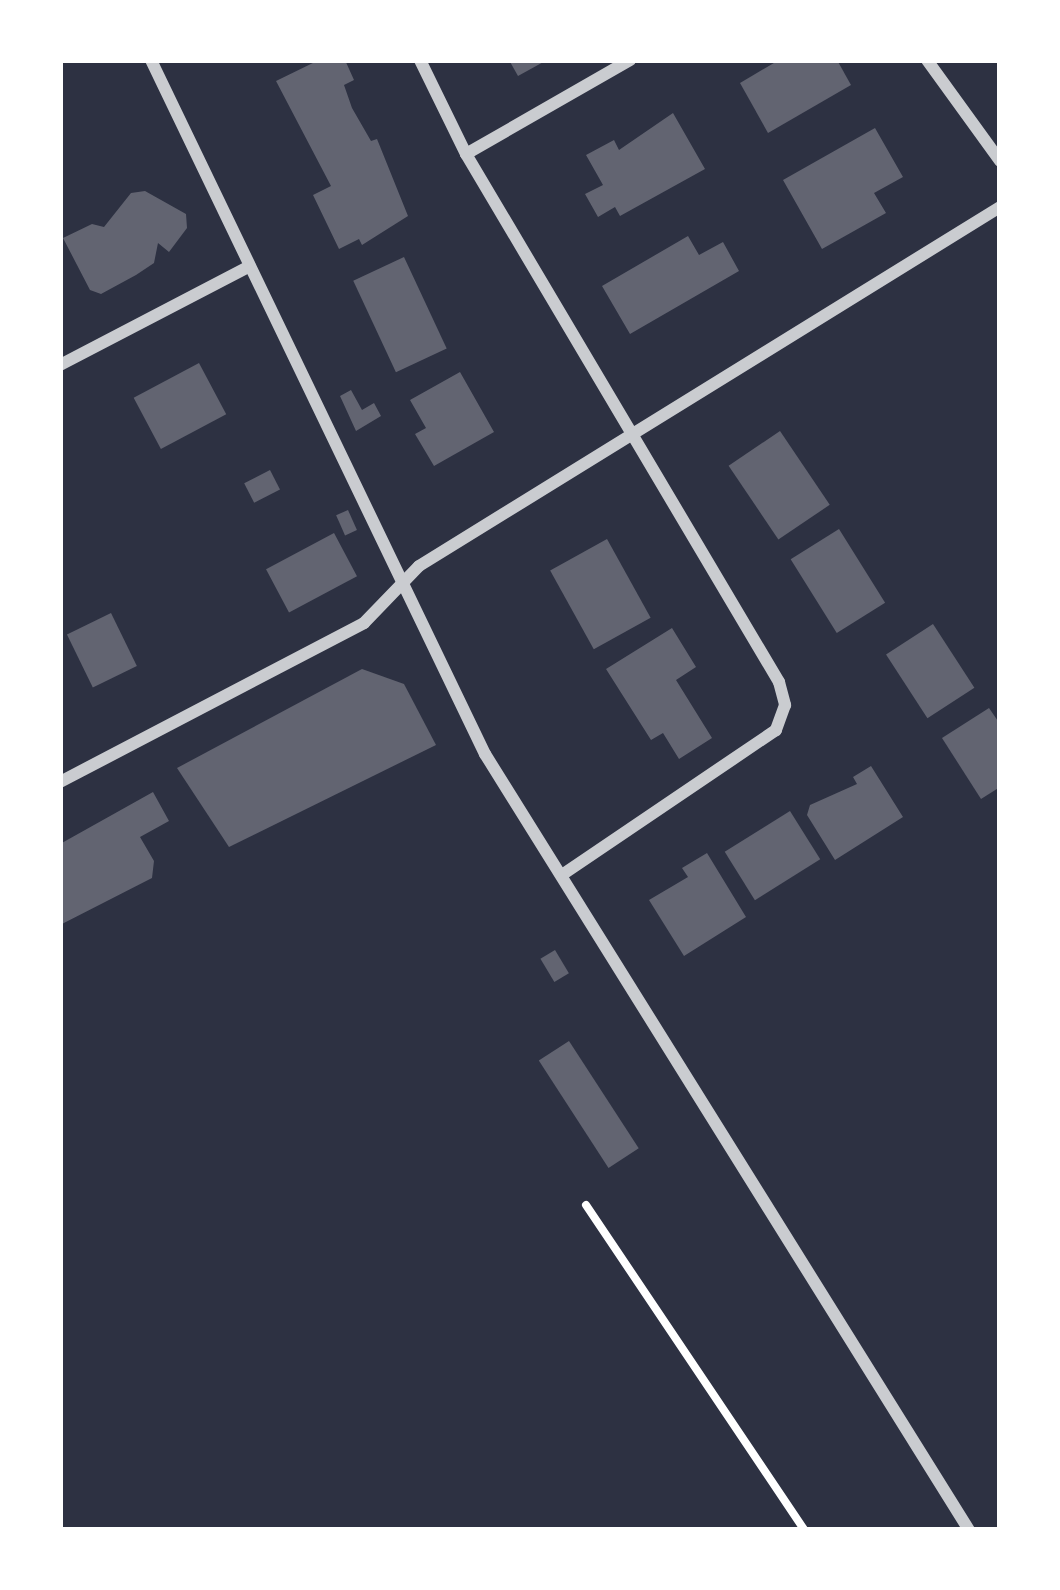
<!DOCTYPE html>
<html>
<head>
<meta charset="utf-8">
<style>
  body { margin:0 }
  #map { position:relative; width:1060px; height:1590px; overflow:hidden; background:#2d3142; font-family:"Fira Sans",sans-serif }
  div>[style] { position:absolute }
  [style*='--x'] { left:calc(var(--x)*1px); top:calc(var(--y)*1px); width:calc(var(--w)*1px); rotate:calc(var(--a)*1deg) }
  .building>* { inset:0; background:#626471; transform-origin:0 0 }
  .path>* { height:8px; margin:-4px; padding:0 4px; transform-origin:4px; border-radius:4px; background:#fff }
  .minor>* { height:12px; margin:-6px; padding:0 6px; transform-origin:6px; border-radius:6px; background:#caccd0 }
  span { translate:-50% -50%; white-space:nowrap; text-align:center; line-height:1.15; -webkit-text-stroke:10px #fff; paint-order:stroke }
  .frame { position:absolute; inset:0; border:63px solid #fff; pointer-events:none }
</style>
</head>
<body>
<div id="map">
  <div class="building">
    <div style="clip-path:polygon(319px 60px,345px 60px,354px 80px,344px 85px,352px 108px,371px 141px,377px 139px,408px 216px,362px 245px,359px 239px,339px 249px,313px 195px,331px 186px,276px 81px)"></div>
    <div style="clip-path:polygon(509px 60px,547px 60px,518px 76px)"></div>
    <div style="clip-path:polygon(779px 60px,837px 60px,851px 85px,768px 133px,740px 83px)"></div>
    <div style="clip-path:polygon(673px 113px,705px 169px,620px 216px,615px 207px,598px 217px,585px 194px,603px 185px,586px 155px,614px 140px,619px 150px)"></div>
    <div style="clip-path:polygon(875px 128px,903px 177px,874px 193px,886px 213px,822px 249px,783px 180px)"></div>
    <div style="clip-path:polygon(145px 191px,186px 214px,187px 228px,169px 252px,158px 243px,154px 263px,136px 275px,101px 294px,90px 290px,63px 238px,92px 224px,104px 227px,131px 193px)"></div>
    <div style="clip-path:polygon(688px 236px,699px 255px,723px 242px,739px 271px,630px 334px,602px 286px)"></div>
    <div style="left:404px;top:257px;width:101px;height:56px;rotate:65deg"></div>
    <div style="left:199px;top:363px;width:58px;height:74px;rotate:62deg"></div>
    <div style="clip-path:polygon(460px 372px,494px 432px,434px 466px,415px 434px,426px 428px,410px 400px)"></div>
    <div style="clip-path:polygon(351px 390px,362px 410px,374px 403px,381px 416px,356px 431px,340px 396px)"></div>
    <div style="left:780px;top:431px;width:89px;height:62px;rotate:56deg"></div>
    <div style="left:270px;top:470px;width:22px;height:29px;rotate:63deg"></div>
    <div style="left:348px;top:510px;width:22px;height:13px;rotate:66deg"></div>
    <div style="left:839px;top:529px;width:87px;height:57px;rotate:58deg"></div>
    <div style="left:334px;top:533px;width:49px;height:77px;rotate:62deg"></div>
    <div style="left:607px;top:539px;width:90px;height:65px;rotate:61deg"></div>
    <div style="left:111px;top:613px;width:59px;height:49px;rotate:64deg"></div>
    <div style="left:933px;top:624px;width:76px;height:56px;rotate:57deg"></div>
    <div style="clip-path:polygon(672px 628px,696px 667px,676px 680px,712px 738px,679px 759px,663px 733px,651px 740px,606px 669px)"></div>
    <div style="clip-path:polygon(362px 669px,404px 684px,436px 745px,229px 847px,177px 768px)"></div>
    <div style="clip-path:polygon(989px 708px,1000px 724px,1000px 787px,981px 799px,942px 738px)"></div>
    <div style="clip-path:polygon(871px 766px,903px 817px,835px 860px,807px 815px,810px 805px,857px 784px,853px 777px)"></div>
    <div style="clip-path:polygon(153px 792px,169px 821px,140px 837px,154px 861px,152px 878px,60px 925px,60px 844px)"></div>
    <div style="left:790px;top:811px;width:57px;height:77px;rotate:58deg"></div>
    <div style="clip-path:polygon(707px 853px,746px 917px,684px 956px,649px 900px,688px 877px,682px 868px)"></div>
    <div style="left:555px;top:950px;width:27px;height:17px;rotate:59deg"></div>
    <div style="left:569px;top:1041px;width:128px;height:36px;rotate:57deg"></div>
  </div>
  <div class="path">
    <div style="--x:586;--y:1205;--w:391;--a:56.1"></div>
  </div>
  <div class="minor">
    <div style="--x:151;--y:60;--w:770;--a:64.3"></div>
    <div style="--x:485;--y:754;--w:915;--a:58.05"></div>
    <div style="--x:420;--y:60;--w:105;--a:63.9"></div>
    <div style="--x:466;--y:154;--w:614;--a:59.34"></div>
    <div style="--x:779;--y:682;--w:24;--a:75"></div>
    <div style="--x:785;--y:705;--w:27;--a:110"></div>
    <div style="--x:776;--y:730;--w:258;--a:145.9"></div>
    <div style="--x:927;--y:60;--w:125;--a:54.1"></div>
    <div style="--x:466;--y:154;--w:189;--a:-29.8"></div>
    <div style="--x:60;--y:365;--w:214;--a:-27.5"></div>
    <div style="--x:60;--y:782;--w:343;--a:-27.6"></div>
    <div style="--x:364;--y:623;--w:79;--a:-46"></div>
    <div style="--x:419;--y:566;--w:683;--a:-31.71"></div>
  </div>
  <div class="frame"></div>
</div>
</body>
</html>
